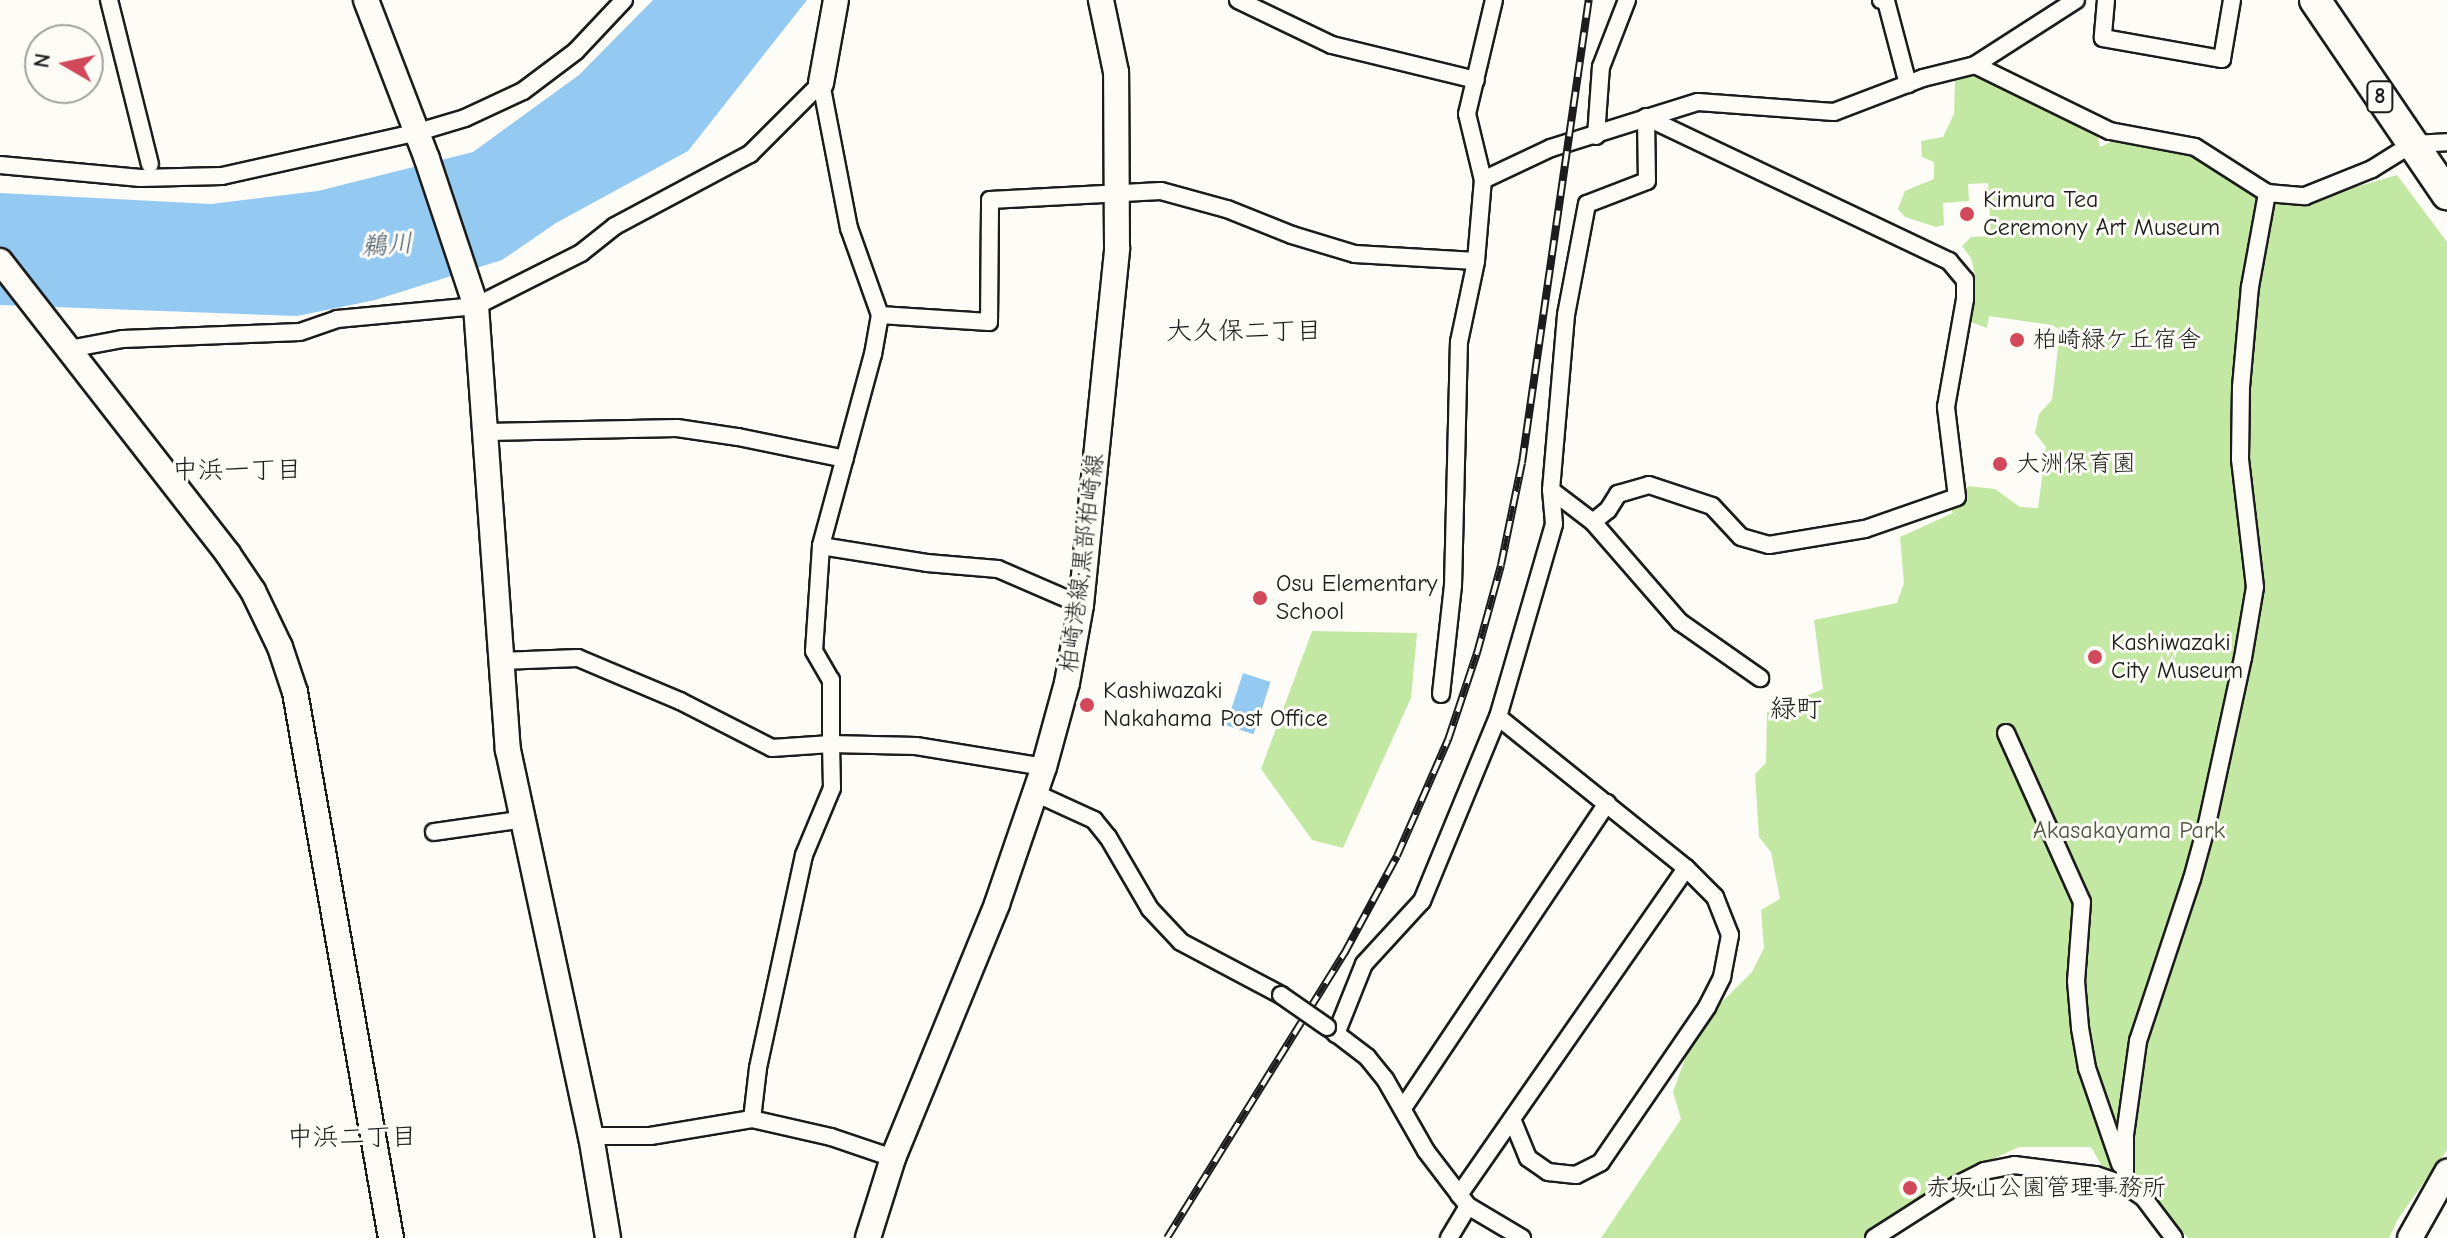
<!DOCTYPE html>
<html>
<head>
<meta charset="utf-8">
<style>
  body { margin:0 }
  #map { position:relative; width:2447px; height:1238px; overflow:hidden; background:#fdfcf7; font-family:"Comic Neue","Klee One",sans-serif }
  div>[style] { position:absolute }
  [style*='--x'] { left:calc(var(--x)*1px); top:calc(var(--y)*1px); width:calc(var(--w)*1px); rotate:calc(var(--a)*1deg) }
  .green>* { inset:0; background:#c3e8a3 }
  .water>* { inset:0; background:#94caf2; transform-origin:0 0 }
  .roads { filter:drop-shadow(2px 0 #1c1c1c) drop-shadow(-2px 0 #1c1c1c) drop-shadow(0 2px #1c1c1c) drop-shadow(0 -2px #1c1c1c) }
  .street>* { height:16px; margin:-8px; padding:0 8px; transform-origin:8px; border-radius:8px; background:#fdfcf7 }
  .secondary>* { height:24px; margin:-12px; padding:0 12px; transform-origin:12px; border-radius:12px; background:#fdfcf7 }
  .highway>* { height:30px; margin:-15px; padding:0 15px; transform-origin:15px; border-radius:15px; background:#fdfcf7 }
  .rail>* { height:8px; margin-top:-4px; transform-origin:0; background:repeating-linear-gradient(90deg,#fdfcf7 0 15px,#1c1c1c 0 30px); box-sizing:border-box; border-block:2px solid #1c1c1c }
  .bridges { filter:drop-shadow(2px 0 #1c1c1c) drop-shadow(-2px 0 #1c1c1c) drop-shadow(0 2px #1c1c1c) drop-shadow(0 -2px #1c1c1c) }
  .street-bridge>* { height:16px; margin:-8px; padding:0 8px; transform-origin:8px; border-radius:8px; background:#fdfcf7 }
  .dots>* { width:22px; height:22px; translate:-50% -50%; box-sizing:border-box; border:4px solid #fdfcf7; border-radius:50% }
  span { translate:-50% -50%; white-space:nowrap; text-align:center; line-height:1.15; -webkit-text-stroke:6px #fdfcf7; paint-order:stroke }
  .shield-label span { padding:2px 6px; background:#fdfcf7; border:2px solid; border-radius:6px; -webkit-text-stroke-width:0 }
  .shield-label { font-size:22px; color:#1c1c1c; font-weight:700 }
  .poi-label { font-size:24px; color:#1c1c1c }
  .left { translate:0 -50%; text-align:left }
  .street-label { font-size:24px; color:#1c1c1c }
  .park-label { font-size:24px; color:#4e5944 }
  .water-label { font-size:26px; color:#465967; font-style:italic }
  .neighbourhood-label { font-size:26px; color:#1c1c1c }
  .north { position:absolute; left:24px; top:24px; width:80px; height:80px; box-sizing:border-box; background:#fdfcf7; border:2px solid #a3a29f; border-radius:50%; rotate:279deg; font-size:22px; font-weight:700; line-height:32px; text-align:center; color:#1c1c1c }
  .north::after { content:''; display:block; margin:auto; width:28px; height:36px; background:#d1495b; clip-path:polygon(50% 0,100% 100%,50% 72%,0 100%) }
</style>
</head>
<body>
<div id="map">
  <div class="green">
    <div style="clip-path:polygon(1980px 75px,2096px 132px,2100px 147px,2113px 141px,2177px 149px,2238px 173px,2254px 195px,2307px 201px,2397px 175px,2447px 242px,2447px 1150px,2398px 1219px,2389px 1238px,2188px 1238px,2132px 1174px,2103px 1168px,2091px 1147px,2019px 1147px,1949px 1179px,1867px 1238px,1601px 1238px,1681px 1119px,1673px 1092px,1689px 1048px,1720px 1004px,1752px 972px,1764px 948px,1761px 910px,1780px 899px,1771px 852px,1759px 837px,1755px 774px,1766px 763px,1767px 712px,1823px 689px,1814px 620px,1897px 603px,1904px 583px,1900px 537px,1953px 513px,1951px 510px,1968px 486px,1995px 489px,2020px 507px,2038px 508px,2046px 447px,2035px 433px,2039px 414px,2052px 400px,2060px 330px,2052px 325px,1989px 316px,1987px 328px,1971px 322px,1975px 275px,1971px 258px,1962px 246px,1971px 237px,1991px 236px,1988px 183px,1968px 184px,1969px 201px,1943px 203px,1944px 225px,1936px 227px,1905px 217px,1898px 209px,1905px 191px,1934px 179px,1934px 162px,1922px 157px,1921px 141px,1943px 137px,1954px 114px,1955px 78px)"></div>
    <div style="clip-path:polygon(1312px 631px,1417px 633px,1411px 698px,1343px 848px,1312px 840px,1261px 769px)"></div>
  </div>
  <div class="water">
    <div style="clip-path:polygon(653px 0,807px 0,688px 151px,556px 223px,502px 260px,375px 300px,297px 316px,0 305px,0 193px,211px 204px,318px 191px,473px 152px,579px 75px)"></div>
    <div style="left:1243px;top:673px;width:29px;height:55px;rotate:18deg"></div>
  </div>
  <div class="roads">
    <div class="street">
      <div style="--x:109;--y:0;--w:169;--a:76"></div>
      <div style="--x:1238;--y:0;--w:104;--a:25.6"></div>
      <div style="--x:1332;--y:45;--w:148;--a:13.7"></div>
      <div style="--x:1881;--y:0;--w:5;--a:11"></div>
      <div style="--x:1886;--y:1;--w:86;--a:75.2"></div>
      <div style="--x:2106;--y:0;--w:38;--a:95"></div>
      <div style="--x:2103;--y:38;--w:121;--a:10"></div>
      <div style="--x:2222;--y:59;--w:60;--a:-80.4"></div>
      <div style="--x:1975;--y:65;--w:150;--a:26.1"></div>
      <div style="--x:2110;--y:131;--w:86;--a:10.7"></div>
      <div style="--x:2195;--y:147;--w:85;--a:32.6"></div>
      <div style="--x:2267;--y:193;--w:38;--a:5"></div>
      <div style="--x:2305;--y:196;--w:72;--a:-21.9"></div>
      <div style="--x:2372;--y:169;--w:47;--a:-32"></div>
      <div style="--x:2412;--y:144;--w:35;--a:-3"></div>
      <div style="--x:821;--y:83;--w:148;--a:79.1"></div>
      <div style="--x:849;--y:228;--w:92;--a:70.4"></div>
      <div style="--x:880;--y:315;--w:40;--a:100"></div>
      <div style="--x:873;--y:354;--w:199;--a:105.2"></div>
      <div style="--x:821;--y:546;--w:105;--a:93.8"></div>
      <div style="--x:814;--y:651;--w:34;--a:60"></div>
      <div style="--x:831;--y:680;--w:64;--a:90"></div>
      <div style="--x:831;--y:744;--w:85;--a:1.3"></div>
      <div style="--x:916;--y:746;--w:130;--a:9.3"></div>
      <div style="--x:1596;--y:136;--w:69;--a:-85.9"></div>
      <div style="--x:1601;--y:67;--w:72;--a:-68.8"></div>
      <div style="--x:0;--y:165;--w:141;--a:5.3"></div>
      <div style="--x:140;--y:178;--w:82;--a:-1.4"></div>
      <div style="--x:222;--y:176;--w:198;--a:-12.6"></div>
      <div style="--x:415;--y:133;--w:52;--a:-16.7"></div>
      <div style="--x:465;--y:118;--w:64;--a:-25"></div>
      <div style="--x:523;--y:91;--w:66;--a:-37"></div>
      <div style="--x:576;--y:51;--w:70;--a:-46.7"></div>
      <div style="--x:1483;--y:180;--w:75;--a:-25.2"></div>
      <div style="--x:1551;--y:148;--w:154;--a:-17.4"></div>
      <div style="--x:1698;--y:102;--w:136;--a:4.2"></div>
      <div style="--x:1834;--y:112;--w:95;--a:-20.9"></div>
      <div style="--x:1923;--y:78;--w:54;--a:-14"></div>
      <div style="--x:1975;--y:65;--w:120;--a:-32.8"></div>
      <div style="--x:880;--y:315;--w:109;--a:3.7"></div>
      <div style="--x:989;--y:322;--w:122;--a:-89.5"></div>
      <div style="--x:990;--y:200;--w:171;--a:-3"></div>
      <div style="--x:1161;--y:191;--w:68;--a:15.3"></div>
      <div style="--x:1227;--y:209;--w:70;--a:21.8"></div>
      <div style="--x:1292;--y:235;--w:66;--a:16.8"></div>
      <div style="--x:1355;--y:254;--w:121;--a:3.3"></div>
      <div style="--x:69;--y:349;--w:55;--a:-10.5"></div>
      <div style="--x:123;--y:339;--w:177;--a:-2.3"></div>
      <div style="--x:300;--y:332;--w:39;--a:-19"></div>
      <div style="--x:337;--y:319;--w:140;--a:-5.3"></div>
      <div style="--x:476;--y:306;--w:118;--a:-26.8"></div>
      <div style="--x:581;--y:253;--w:43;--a:-38.5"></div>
      <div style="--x:615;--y:226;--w:153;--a:-28.1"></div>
      <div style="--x:750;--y:154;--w:100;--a:-45"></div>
      <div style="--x:487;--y:432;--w:190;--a:-1.2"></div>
      <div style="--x:677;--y:428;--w:62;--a:8.4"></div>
      <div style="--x:738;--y:437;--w:109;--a:11.6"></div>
      <div style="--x:1551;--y:490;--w:53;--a:37.3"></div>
      <div style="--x:1593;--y:522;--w:133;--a:49"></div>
      <div style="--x:1680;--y:622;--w:98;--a:35"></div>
      <div style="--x:1593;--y:522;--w:19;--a:-39"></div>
      <div style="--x:1608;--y:510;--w:19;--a:-58"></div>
      <div style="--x:1618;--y:494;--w:32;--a:-16"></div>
      <div style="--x:1649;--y:485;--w:66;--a:18.4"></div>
      <div style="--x:1712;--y:506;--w:42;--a:46.9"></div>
      <div style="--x:1741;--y:537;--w:29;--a:16"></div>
      <div style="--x:1769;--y:545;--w:97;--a:-9.5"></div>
      <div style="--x:1865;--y:529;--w:97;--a:-19.2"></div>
      <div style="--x:1957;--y:497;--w:91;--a:-97"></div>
      <div style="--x:1946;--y:407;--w:110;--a:-80"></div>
      <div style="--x:1965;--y:299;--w:19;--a:-90"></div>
      <div style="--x:1965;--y:280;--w:25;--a:-130"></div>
      <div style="--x:1949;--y:261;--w:335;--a:-154.6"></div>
      <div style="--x:821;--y:546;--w:107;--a:9.1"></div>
      <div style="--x:927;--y:563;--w:71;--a:4.8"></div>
      <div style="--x:998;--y:569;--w:90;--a:23.4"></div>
      <div style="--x:501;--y:661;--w:77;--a:-2.2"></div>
      <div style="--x:578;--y:658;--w:111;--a:22.9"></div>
      <div style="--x:680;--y:701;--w:103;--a:27.1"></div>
      <div style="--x:772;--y:748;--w:59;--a:-3.9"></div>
      <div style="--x:831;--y:744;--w:44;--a:88.7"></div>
      <div style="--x:832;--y:788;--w:73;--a:112.7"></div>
      <div style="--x:804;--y:855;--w:218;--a:102.2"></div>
      <div style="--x:758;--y:1068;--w:51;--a:96.7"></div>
      <div style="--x:752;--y:1119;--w:103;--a:170.5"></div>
      <div style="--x:650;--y:1136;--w:59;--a:180"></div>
      <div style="--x:1441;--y:694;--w:109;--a:-83.7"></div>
      <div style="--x:1453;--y:586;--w:244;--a:-88.6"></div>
      <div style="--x:1459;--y:342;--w:83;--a:-78.1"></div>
      <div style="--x:1476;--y:261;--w:81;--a:-85.1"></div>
      <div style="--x:1483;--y:180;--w:68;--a:-103.6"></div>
      <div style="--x:1467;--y:114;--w:117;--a:-76.7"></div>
      <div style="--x:2006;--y:733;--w:185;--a:65.8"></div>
      <div style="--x:2082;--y:902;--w:79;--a:94.3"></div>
      <div style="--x:2076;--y:981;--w:47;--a:85.1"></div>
      <div style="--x:2080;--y:1028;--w:41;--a:80.1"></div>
      <div style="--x:2087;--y:1068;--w:102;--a:71"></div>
      <div style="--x:1035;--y:793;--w:65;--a:24.6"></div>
      <div style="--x:1094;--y:820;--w:22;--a:51"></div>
      <div style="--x:1108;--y:837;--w:83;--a:59.7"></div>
      <div style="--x:1150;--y:909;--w:45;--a:46.8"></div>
      <div style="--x:1181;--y:942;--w:113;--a:27.9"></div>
      <div style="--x:434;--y:832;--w:92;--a:-8.1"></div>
      <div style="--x:1329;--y:1028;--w:48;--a:37.3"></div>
      <div style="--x:1367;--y:1057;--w:28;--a:51"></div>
      <div style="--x:1385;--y:1079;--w:83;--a:60.3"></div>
      <div style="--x:1426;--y:1151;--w:69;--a:52.6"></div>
      <div style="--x:1468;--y:1206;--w:63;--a:30.7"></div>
      <div style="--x:1336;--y:1034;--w:75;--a:-68.2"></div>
      <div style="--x:1364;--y:964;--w:86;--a:-47.4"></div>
      <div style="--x:1422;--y:901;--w:199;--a:-67.6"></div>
      <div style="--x:1403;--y:1108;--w:367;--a:-56.2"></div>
      <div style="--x:752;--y:1119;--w:81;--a:12.8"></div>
      <div style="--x:831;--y:1137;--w:65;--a:18.7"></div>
      <div style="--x:1512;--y:1119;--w:42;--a:67.7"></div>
      <div style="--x:1528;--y:1158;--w:24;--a:35"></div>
      <div style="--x:1548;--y:1172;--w:28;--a:6"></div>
      <div style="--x:1576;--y:1175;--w:28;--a:-27"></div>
      <div style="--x:1601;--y:1162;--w:188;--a:-55.6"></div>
      <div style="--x:1707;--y:1007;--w:34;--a:-63"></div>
      <div style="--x:1722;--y:977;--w:43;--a:-79.2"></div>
      <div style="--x:1730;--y:935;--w:41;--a:-111.5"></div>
      <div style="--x:1715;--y:897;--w:41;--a:-135"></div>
      <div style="--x:1686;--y:868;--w:241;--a:-141.2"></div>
      <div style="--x:1498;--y:717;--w:201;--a:-73.8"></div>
      <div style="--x:1554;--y:524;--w:34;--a:-95"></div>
      <div style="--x:1551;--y:490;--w:176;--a:-85.1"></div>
      <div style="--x:1566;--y:315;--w:113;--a:-79.3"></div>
      <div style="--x:1587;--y:204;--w:64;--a:-21"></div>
      <div style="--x:1647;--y:181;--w:64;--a:-90.9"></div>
      <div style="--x:2125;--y:1185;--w:50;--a:-90"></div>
      <div style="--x:2125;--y:1135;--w:95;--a:-82.1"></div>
      <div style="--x:2138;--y:1041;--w:171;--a:-71.6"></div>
      <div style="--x:2192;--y:879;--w:57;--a:-74.7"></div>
      <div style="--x:2207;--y:824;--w:170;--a:-77.8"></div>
      <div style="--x:2243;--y:658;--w:72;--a:-80.4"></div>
      <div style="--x:2255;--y:587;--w:129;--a:-96.7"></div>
      <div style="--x:2240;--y:459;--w:72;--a:-89.2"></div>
      <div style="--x:2241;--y:387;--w:100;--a:-84.9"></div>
      <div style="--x:2250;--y:287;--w:96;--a:-79.7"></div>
      <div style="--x:1459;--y:1195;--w:398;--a:-55.2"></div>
      <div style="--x:1449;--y:1238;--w:37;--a:-59"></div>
      <div style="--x:1874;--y:1238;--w:98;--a:-32.6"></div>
      <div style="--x:1957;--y:1185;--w:30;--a:-27"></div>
      <div style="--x:1984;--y:1171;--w:31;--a:-11"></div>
      <div style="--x:2014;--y:1165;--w:83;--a:7"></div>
      <div style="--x:2096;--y:1175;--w:31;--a:19"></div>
      <div style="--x:2125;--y:1185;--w:22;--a:34"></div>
      <div style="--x:2143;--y:1197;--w:51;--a:52.9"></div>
    </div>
    <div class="secondary">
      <div style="--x:366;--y:0;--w:170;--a:69"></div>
      <div style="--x:427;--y:159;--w:155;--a:71.6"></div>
      <div style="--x:476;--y:306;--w:445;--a:85.9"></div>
      <div style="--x:508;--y:750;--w:395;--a:77.9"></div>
      <div style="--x:591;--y:1136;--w:103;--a:80.5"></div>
      <div style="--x:821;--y:83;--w:84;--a:-79.8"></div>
      <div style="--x:0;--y:261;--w:371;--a:52.1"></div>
      <div style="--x:228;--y:554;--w:45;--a:56"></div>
      <div style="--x:253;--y:591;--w:62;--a:64.3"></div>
      <div style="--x:280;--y:647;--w:47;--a:71.6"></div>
      <div style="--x:295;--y:692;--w:554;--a:80.03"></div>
      <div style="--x:868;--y:1238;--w:84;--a:-72.6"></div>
      <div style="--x:893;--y:1158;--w:274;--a:-67.7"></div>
      <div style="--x:997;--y:904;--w:145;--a:-71.1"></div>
      <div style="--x:1044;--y:767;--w:87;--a:-74.7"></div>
      <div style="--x:1067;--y:683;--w:79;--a:-79.8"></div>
      <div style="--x:1081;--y:605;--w:359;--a:-84.2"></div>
      <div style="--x:1117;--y:248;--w:176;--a:-90.3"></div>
      <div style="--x:1116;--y:72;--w:74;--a:-101.8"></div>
      <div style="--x:2410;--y:1238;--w:76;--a:-60.7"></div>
    </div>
    <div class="highway">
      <div style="--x:2315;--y:0;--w:235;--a:55.8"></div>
    </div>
  </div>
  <div class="rail">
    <div style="--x:1167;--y:1238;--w:335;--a:-58.1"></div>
    <div style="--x:1344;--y:954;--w:111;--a:-61.6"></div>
    <div style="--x:1397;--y:856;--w:127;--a:-66.3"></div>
    <div style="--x:1448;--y:740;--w:92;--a:-71.6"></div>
    <div style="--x:1477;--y:653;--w:91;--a:-74.7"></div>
    <div style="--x:1501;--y:565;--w:104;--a:-78.4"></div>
    <div style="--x:1522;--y:463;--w:468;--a:-81.8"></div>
  </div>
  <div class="bridges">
    <div class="street-bridge">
      <div style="--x:1281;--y:995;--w:56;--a:34.8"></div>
    </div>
  </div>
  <div class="dots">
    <div style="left:1967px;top:214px;background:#d1495b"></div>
    <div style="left:2017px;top:340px;background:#d1495b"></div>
    <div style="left:2000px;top:464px;background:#d1495b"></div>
    <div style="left:1260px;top:598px;background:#d1495b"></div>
    <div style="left:2095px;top:657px;background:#d1495b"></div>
    <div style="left:1087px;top:705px;background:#d1495b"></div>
    <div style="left:1910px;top:1188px;background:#d1495b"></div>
  </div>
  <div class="shield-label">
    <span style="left:2380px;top:97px">8</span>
  </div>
  <div class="poi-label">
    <span class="left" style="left:1983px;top:214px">Kimura Tea<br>Ceremony Art Museum</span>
    <span class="left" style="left:2033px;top:340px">柏崎緑ケ丘宿舎</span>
    <span class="left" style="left:2016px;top:464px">大洲保育園</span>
    <span class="left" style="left:1276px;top:598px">Osu Elementary<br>School</span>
    <span class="left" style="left:2111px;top:657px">Kashiwazaki<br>City Museum</span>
    <span class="left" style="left:1103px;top:705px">Kashiwazaki<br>Nakahama Post Office</span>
    <span class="left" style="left:1926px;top:1188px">赤坂山公園管理事務所</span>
  </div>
  <div class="street-label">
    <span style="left:1082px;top:563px;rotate:-83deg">柏崎港線;黒部柏崎線</span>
  </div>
  <div class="park-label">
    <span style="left:2129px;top:831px">Akasakayama Park</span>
  </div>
  <div class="water-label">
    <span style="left:387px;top:246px;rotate:-4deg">鵜川</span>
  </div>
  <div class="neighbourhood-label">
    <span style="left:1244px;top:332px">大久保二丁目</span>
    <span style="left:237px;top:471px">中浜一丁目</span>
    <span style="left:1796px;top:710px">緑町</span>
    <span style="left:352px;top:1138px">中浜二丁目</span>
  </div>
  <div class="north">N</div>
</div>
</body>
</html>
